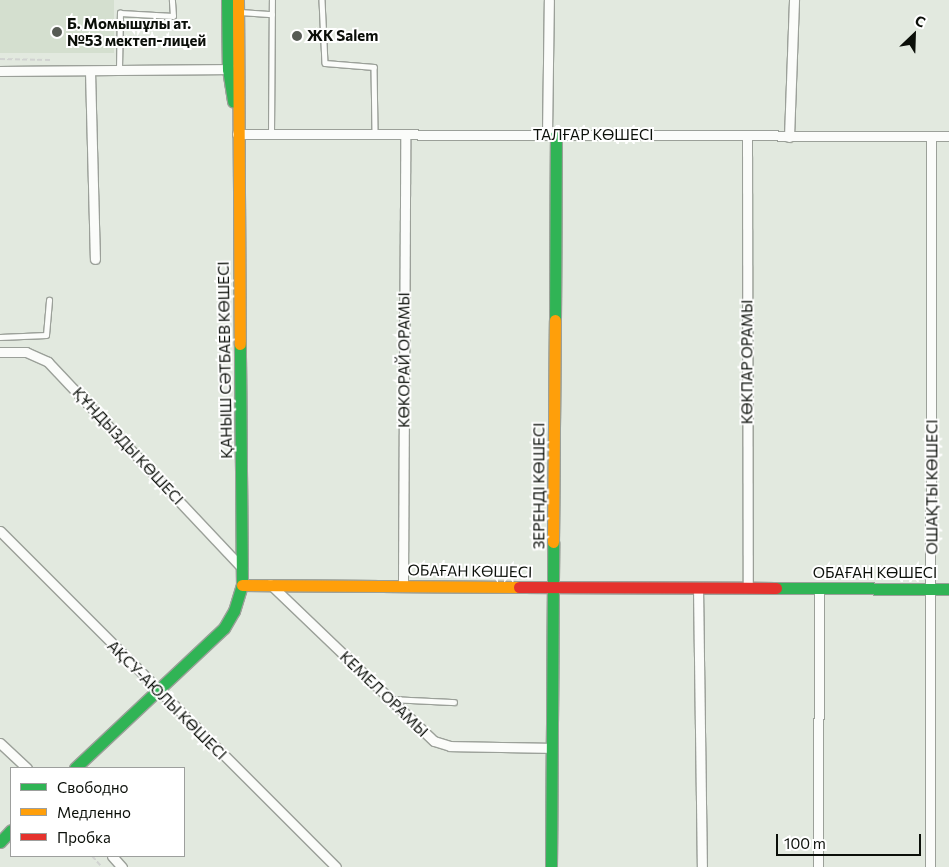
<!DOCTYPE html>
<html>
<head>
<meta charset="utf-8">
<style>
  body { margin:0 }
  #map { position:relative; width:949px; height:867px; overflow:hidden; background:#e2e9df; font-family:Commissioner,sans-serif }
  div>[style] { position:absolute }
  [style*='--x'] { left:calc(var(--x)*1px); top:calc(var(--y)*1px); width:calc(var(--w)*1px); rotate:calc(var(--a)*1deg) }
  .built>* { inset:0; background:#d4dfcf; transform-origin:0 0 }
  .path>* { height:2px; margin-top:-1px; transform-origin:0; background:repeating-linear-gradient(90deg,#d1d3d1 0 5px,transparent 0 7.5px) }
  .roads { filter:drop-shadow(1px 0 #9ba099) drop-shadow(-1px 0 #9ba099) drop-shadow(0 1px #9ba099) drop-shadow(0 -1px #9ba099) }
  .lane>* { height:4.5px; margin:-2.25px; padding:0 2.25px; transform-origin:2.25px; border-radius:2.25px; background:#fbfcfa }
  .street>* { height:9px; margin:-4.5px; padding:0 4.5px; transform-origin:4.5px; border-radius:4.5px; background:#fbfcfa }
  .fast>* { height:11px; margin:-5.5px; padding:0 5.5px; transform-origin:5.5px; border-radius:5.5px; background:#30b455 }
  .slow>* { height:11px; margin:-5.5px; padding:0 5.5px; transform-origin:5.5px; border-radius:5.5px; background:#ff9f0a }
  .jam>* { height:11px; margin:-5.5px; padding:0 5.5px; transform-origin:5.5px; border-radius:5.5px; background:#e5322d }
  .dots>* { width:14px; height:14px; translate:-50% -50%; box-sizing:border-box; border:2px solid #fff; border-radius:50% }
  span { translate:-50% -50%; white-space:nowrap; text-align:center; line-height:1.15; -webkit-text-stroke:4px #fff; paint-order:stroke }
  .poi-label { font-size:15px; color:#0b0f09; font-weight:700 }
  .left { translate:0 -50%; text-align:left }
  .street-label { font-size:15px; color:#0b0f09 }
  .legend { position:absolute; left:10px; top:767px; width:175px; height:90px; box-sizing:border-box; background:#fff; border:1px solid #9d9f9d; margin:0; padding:6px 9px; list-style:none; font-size:15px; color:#0b0f09 }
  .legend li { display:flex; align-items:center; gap:10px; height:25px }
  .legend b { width:25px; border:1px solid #9d9f9d }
  .north { position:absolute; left:889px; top:10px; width:50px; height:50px; -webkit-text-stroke:4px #fff; paint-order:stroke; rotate:24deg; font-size:14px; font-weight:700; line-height:20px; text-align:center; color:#0b0f09 }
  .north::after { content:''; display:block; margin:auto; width:18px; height:22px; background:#0b0f09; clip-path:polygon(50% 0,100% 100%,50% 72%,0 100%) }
  .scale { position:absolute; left:776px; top:834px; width:145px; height:22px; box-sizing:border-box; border:2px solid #0b0f09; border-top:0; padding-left:6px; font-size:15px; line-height:18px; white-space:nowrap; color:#0b0f09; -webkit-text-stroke:4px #fff; paint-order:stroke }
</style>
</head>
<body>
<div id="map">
  <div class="built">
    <div style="left:0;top:0;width:114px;height:53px"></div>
  </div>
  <div class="path">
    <div style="--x:0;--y:59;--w:50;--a:1.1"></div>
    <div style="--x:92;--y:856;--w:15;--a:48"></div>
  </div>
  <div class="roads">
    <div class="lane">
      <div style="--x:322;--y:0;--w:63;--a:87.3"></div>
      <div style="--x:325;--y:63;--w:49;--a:4.7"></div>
      <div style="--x:374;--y:67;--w:67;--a:89.1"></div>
      <div style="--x:240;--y:12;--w:32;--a:4"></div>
      <div style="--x:119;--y:69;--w:56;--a:-89"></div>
      <div style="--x:120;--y:13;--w:53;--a:3.2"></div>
      <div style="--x:173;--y:16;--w:16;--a:-94"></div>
      <div style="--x:271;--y:134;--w:134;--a:-89.6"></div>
      <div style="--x:0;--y:337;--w:46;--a:-2.5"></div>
      <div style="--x:46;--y:335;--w:35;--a:-85"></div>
      <div style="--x:392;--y:699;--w:62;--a:2.8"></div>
    </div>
    <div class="street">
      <div style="--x:0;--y:71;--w:232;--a:-0.5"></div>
      <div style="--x:90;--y:71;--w:188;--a:88.5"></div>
      <div style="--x:237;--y:134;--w:712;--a:0.16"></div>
      <div style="--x:547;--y:135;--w:135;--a:-89.2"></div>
      <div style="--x:747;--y:136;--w:451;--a:89.9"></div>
      <div style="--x:789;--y:137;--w:137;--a:-87.9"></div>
      <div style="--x:0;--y:352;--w:26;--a:0"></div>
      <div style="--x:26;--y:352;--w:24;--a:24"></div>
      <div style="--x:48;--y:362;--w:283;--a:46.7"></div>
      <div style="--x:0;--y:531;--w:475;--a:45"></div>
      <div style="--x:270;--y:584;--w:227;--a:43.8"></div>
      <div style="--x:434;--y:741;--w:17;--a:17"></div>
      <div style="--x:450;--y:746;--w:102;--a:1.1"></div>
      <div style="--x:403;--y:585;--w:451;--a:-89.7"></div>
      <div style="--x:698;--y:587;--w:280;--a:89.2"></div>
      <div style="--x:0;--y:743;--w:37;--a:43"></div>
      <div style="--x:112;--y:856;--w:15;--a:48"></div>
      <div style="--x:818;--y:867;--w:279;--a:-89.8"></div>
      <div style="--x:930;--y:867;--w:731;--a:-89.92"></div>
    </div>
    <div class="fast">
      <div style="--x:227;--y:0;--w:69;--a:89.2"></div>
      <div style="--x:228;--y:69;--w:33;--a:81"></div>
      <div style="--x:555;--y:320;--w:185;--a:-89.7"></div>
      <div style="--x:776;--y:588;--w:173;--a:0.3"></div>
      <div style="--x:75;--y:768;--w:204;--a:-43.2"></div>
      <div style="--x:224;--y:628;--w:20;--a:-60"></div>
      <div style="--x:234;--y:611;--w:27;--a:-73"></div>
      <div style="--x:242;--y:585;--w:241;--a:-90.5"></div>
      <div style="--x:0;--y:842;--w:16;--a:-47"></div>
      <div style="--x:551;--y:867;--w:325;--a:-89.6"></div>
    </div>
    <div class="slow">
      <div style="--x:238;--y:0;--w:344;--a:89.7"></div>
      <div style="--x:553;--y:542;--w:222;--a:-89.5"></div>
      <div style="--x:242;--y:585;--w:277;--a:0.4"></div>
    </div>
    <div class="jam">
      <div style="--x:519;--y:587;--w:257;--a:0.2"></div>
    </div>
  </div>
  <div class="dots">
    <div style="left:57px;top:32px;background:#565b54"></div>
    <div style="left:297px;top:36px;background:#565b54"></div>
  </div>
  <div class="poi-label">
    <span class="left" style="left:67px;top:32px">Б. Момышұлы ат.<br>№53 мектеп-лицей</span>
    <span class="left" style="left:307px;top:36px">ЖК Salem</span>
  </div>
  <div class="street-label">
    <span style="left:593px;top:135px">ТАЛҒАР КӨШЕСІ</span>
    <span style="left:225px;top:360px;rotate:-91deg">ҚАНЫШ СӘТБАЕВ КӨШЕСІ</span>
    <span style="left:404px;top:360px;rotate:-90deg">КӨКОРАЙ ОРАМЫ</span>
    <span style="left:747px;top:362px;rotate:-90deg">КӨКПАР ОРАМЫ</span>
    <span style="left:128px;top:446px;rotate:47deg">ҚҰНДЫЗДЫ КӨШЕСІ</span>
    <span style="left:539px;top:486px;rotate:-90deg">ЗЕРЕНДІ КӨШЕСІ</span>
    <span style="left:932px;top:487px;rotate:-90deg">ОШАҚТЫ КӨШЕСІ</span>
    <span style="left:470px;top:571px;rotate:1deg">ОБАҒАН КӨШЕСІ</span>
    <span style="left:875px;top:573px">ОБАҒАН КӨШЕСІ</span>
    <span style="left:384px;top:694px;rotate:44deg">КЕМЕЛ ОРАМЫ</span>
    <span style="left:167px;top:700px;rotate:45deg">АҚСУ-АЮЛЫ КӨШЕСІ</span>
  </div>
  <ul class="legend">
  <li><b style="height:6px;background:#30b455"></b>Свободно</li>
  <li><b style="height:6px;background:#ff9f0a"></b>Медленно</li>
  <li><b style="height:6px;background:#e5322d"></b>Пробка</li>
  </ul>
  <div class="north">С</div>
  <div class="scale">100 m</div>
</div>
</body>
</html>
